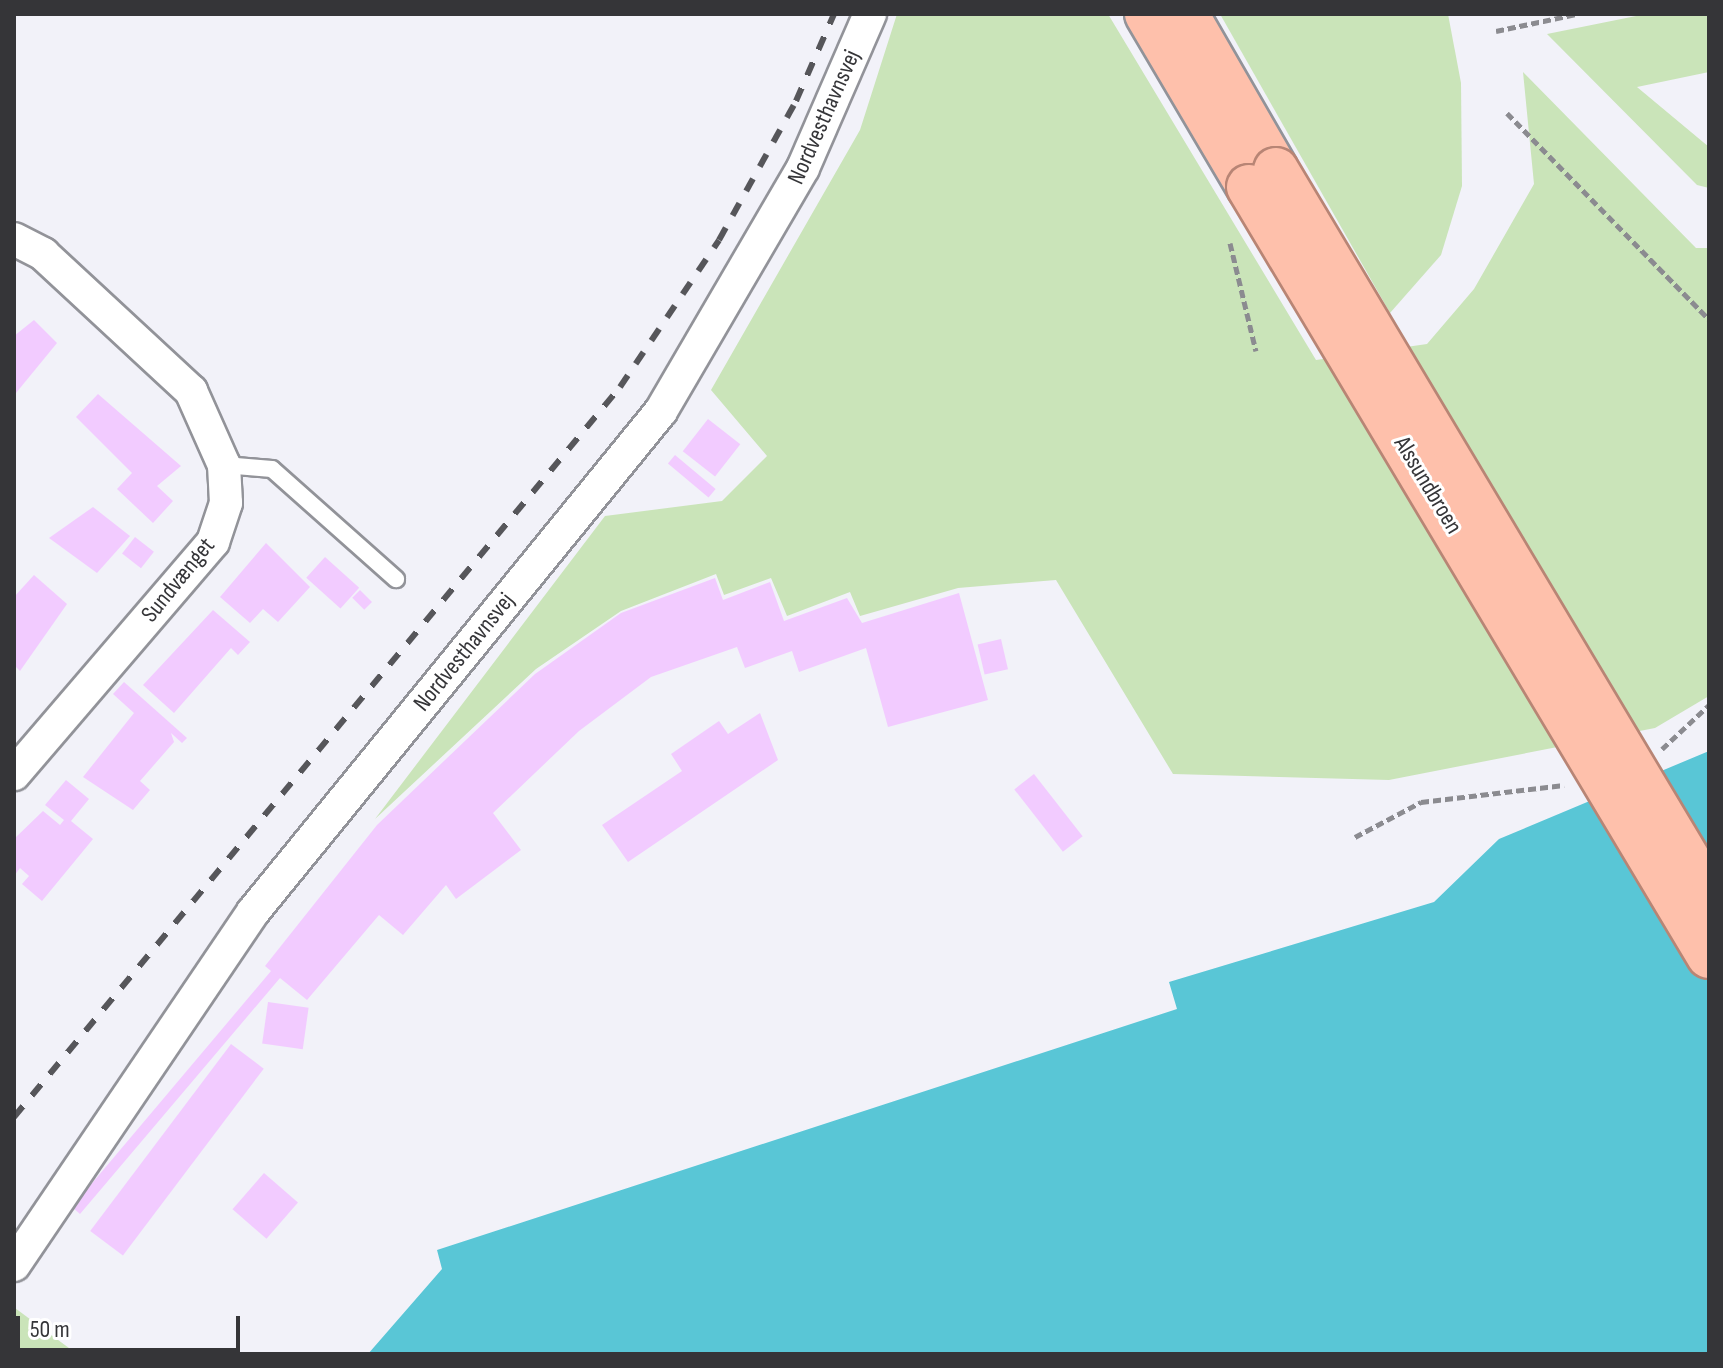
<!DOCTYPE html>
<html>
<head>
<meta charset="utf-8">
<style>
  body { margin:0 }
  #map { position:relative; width:1723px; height:1368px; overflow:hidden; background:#f2f2f9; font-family:"Sofia Sans Condensed",sans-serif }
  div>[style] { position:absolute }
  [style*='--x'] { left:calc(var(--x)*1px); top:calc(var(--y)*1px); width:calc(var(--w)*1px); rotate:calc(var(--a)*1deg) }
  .green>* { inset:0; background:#cae4b9 }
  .water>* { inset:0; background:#59c6d6 }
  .building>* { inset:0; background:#f2cbff; transform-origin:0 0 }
  .path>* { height:5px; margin-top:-2.5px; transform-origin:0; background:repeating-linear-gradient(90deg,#8b8b90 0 8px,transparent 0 12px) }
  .roads { filter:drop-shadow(2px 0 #929399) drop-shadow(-2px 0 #929399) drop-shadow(0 2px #929399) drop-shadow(0 -2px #929399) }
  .service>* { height:16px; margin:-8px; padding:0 8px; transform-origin:8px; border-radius:8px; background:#fff }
  .minor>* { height:32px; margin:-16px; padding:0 16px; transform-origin:16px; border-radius:16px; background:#fff }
  .trunk>* { height:44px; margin:-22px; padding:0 22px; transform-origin:22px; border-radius:22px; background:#fec0ab }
  .rail>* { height:6px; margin-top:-3px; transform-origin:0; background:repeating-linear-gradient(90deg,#56565a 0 14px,transparent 0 28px) }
  .bridges { filter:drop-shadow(2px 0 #b88575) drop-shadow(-2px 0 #b88575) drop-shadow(0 2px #b88575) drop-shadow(0 -2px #b88575) }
  .trunk-bridge>* { height:44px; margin:-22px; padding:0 22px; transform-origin:22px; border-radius:22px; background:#fec0ab }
  span { translate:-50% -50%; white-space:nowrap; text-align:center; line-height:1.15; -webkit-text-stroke:6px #fff; paint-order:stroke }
  .street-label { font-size:24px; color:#353538 }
  .frame { position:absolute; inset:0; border:16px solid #353538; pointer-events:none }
  .scale { position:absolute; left:16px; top:1316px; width:224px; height:36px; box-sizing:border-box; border:4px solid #353538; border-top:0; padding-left:10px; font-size:24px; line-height:28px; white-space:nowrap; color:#353538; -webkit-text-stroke:6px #fff; paint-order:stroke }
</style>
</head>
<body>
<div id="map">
  <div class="green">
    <div style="clip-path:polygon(897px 14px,1108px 14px,1316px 360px,1427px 344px,1474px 289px,1534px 184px,1523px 72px,1696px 248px,1709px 248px,1709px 696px,1655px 728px,1389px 780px,1173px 774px,1056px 580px,958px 588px,860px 616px,850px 592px,787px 616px,771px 578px,724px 595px,716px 574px,621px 611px,536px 669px,375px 819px,605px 516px,722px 501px,767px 456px,711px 390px,860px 130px)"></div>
    <div style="clip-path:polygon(1220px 14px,1448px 14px,1461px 83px,1462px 186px,1441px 255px,1390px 313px)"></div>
    <div style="clip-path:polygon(1646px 14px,1709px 14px,1709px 72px,1637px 87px,1709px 147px,1709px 188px,1697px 185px,1547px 34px)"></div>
    <div style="clip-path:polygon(15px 1308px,77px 1354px,14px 1354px)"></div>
  </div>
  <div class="water">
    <div style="clip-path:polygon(1709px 751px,1709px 1354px,368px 1354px,442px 1269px,437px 1250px,1177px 1009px,1169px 982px,1434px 902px,1499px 839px)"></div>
  </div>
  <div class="building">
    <div style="clip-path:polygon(34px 320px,57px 343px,16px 393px,14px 336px)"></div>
    <div style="clip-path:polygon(98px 394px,181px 466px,157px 486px,173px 501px,153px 523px,117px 489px,132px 473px,76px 417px)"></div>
    <div style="left:708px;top:419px;width:41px;height:41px;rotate:38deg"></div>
    <div style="left:675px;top:455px;width:53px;height:11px;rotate:40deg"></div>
    <div style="clip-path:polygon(93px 507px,130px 536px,97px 573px,49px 538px)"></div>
    <div style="left:135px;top:537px;width:24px;height:21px;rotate:38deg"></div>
    <div style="clip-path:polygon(266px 543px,310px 587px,278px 622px,263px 609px,250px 623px,220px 597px)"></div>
    <div style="left:325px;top:557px;width:46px;height:28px;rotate:42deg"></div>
    <div style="clip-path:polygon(34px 575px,67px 604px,20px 671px,14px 665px,14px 597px)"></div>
    <div style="clip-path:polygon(715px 578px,723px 600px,770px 582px,784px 621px,847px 598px,862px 623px,959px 593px,988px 700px,888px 727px,866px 648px,799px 672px,792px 651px,745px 668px,737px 647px,651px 677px,579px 731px,493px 813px,521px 850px,456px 899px,446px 885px,403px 935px,379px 915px,307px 1000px,280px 978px,80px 1214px,72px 1207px,271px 971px,265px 966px,377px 825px,535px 674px,621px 613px)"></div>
    <div style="left:360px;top:590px;width:17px;height:11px;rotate:45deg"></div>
    <div style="clip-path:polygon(213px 610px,250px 642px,238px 655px,231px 648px,174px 713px,143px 685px)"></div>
    <div style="left:1001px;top:639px;width:31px;height:24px;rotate:77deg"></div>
    <div style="clip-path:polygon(124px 682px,187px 738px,182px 743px,171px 733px,174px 742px,140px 781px,150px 790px,133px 810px,83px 777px,134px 713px,113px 694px)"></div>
    <div style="clip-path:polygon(760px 713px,778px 760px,628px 862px,602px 825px,682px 771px,671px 754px,719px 721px,728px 734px)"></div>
    <div style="left:1034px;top:774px;width:79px;height:25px;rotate:52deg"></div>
    <div style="clip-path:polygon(66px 780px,89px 799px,71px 821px,93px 839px,42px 901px,22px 884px,29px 876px,20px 868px,14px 876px,14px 839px,43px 811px,60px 825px,64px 820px,45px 805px)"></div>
    <div style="left:268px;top:1002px;width:41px;height:42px;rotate:8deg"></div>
    <div style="left:231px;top:1044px;width:41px;height:234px;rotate:37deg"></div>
    <div style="left:264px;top:1173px;width:45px;height:48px;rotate:41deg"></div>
  </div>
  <div class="path">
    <div style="--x:1496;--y:31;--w:83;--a:-11.9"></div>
    <div style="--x:1507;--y:113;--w:289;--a:45.6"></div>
    <div style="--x:1230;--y:243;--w:111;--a:76.5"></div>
    <div style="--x:1662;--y:749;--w:64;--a:-43.1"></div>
    <div style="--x:1355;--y:837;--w:75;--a:-27.9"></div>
    <div style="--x:1421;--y:802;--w:144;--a:-6.8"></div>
  </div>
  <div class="roads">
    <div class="service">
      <div style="--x:224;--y:465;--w:48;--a:4.8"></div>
      <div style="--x:272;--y:469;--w:166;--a:41.6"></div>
    </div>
    <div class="minor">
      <div style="--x:14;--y:239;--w:33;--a:27"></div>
      <div style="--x:43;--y:254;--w:202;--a:42.8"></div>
      <div style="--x:191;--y:391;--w:81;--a:66"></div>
      <div style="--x:224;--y:465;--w:38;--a:87"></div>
      <div style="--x:226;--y:503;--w:41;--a:108.4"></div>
      <div style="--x:213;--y:542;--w:306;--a:130.6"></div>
      <div style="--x:14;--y:1265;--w:426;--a:-55.9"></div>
      <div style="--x:253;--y:912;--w:646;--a:-50.84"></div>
      <div style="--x:661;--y:411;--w:281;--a:-59.7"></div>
      <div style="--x:803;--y:168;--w:168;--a:-66.5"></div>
    </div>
    <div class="trunk">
      <div style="--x:1147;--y:14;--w:201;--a:59.5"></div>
      <div style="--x:1186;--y:14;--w:180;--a:60"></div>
    </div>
  </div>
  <div class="rail">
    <div style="--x:14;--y:1117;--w:949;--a:-50.3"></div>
    <div style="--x:620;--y:387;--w:177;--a:-56"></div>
    <div style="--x:719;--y:240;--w:159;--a:-61"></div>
    <div style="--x:796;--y:101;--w:95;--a:-66.4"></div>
  </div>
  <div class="bridges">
    <div class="trunk-bridge">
      <div style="--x:1276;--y:170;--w:844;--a:59.15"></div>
      <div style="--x:1249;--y:187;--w:896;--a:59.11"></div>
    </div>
  </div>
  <div class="street-label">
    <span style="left:824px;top:117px;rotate:-66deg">Nordvesthavnsvej</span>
    <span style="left:1428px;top:485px;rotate:59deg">Alssundbroen</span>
    <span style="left:178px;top:580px;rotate:-51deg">Sundvænget</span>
    <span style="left:464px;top:652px;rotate:-51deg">Nordvesthavnsvej</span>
  </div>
  <div class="frame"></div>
  <div class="scale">50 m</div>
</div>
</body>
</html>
